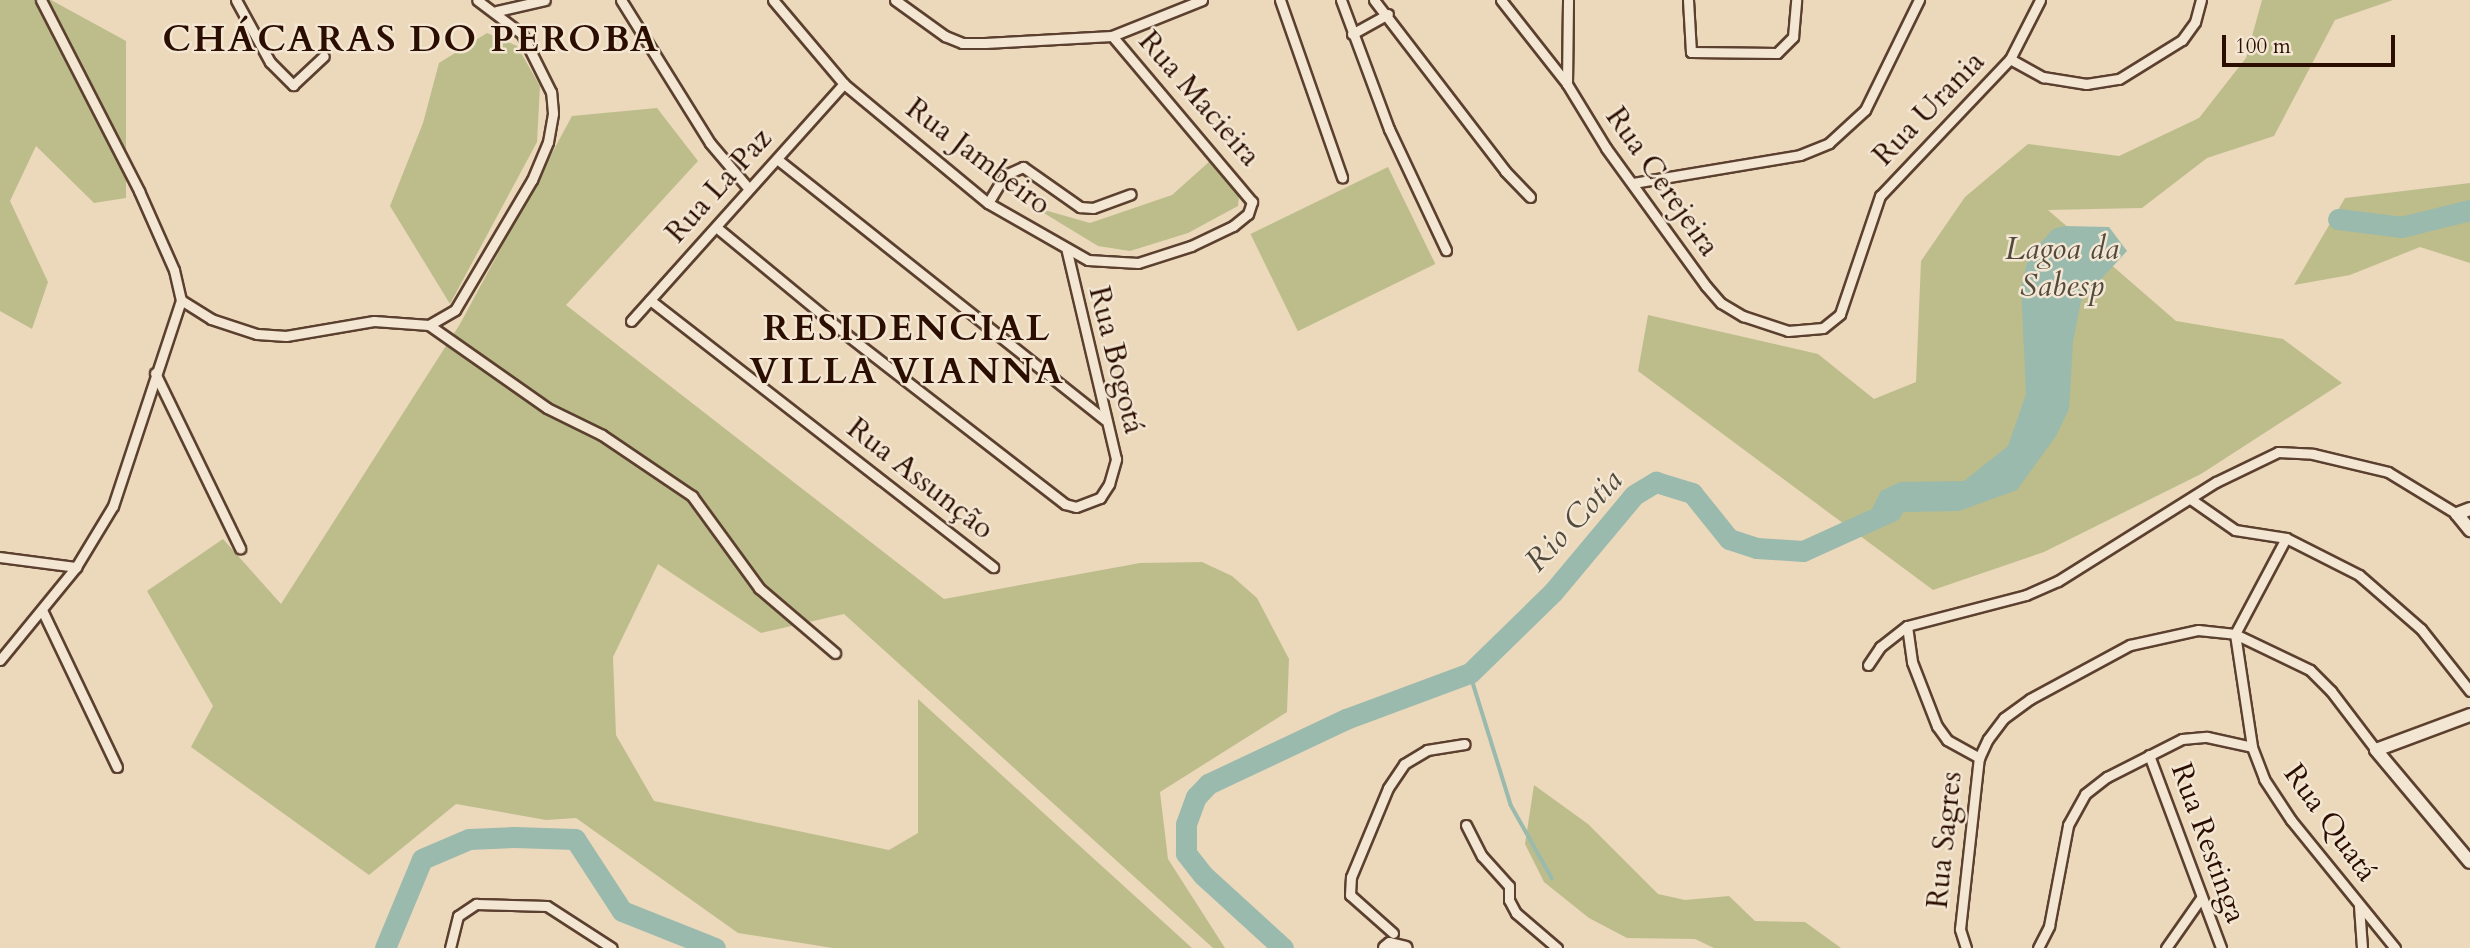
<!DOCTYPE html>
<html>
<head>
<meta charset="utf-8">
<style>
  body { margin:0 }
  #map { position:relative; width:2470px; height:948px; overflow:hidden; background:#ecd8bb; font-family:Cardo,serif }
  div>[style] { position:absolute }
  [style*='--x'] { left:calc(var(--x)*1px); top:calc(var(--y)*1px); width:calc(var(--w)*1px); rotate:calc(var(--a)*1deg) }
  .green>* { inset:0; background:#bdbd8c; transform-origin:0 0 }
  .water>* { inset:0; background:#99baad }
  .stream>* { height:3.5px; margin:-1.75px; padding:0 1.75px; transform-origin:1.75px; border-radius:1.75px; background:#99baad }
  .river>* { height:21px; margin:-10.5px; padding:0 10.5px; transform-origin:10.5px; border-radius:10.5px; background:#99baad }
  .roads { filter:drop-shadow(2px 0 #5c402f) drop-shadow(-2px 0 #5c402f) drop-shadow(0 2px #5c402f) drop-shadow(0 -2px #5c402f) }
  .street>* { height:9px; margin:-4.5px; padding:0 4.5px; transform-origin:4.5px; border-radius:4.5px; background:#f3e6d3 }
  .secondary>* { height:12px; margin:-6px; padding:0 6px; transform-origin:6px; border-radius:6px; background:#f3e6d3 }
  span { translate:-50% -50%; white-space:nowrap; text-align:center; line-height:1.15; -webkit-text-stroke:5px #f3e6d3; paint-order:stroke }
  .street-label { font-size:30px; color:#2c0e00 }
  .water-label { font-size:32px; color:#524a3d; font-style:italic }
  .district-label { font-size:37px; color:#2c0e00; font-weight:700; letter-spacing:2px }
  .scale { position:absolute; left:2222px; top:35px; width:173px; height:32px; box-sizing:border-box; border:4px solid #2c0e00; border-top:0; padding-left:9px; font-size:21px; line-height:24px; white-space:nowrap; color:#2c0e00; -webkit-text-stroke:5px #f3e6d3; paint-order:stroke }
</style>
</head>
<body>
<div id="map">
  <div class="green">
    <div style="clip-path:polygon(0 0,51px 0,126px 41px,126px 198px,94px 203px,36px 146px,10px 201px,48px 282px,32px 329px,0 311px)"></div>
    <div style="clip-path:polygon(2262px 0,2393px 0,2335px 20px,2274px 136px,2207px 158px,2142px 208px,2048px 210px,2176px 321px,2283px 339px,2342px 383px,2201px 474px,2044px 552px,1933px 590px,1638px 371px,1648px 315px,1818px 354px,1874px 399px,1916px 382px,1921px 261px,1965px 197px,2028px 144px,2119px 156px,2199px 118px,2246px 58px)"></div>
    <div style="clip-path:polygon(487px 33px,517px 46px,540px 86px,537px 142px,450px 304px,390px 206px,423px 123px,439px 63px)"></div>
    <div style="clip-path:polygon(657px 108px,698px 161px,566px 305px,944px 599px,1140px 563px,1202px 562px,1232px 576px,1257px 598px,1289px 659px,1287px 712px,1160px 792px,1168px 859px,1225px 948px,1213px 948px,844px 614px,761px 633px,658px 564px,613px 657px,616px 735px,654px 801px,889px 850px,918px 833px,918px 699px,1192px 948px,833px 948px,738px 933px,576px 818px,546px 820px,456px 804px,369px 875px,191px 747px,213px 706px,147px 591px,223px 539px,281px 604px,460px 324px,572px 116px)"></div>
    <div style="clip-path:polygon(1210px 161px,1239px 196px,1238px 206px,1188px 233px,1130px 251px,1098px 246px,1034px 207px,1090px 223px,1172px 195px)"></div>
    <div style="left:1388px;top:167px;width:108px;height:153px;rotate:64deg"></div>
    <div style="clip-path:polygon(2470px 183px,2470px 263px,2420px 247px,2350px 275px,2294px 285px,2345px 198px)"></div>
    <div style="clip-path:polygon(1534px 785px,1588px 824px,1658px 894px,1685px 900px,1729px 896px,1755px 921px,1805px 922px,1841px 948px,1714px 948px,1695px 939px,1627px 938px,1589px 918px,1544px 882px,1525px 844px)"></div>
  </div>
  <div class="water">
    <div style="clip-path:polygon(2064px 226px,2109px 227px,2127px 251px,2081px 301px,2073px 342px,2069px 409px,2056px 436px,2017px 490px,1959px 511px,1906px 512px,1866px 521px,1881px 491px,1900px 482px,1964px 481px,2008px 446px,2026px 394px,2021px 286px,2029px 256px,2053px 229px)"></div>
  </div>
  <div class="stream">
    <div style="--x:1470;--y:673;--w:138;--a:72.7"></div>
    <div style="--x:1511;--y:805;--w:84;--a:60.7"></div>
  </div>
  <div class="river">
    <div style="--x:2338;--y:219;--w:64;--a:7.2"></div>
    <div style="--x:2401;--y:227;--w:71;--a:-13.8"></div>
    <div style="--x:385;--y:948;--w:96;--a:-67.4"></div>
    <div style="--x:422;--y:859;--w:51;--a:-23.1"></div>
    <div style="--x:469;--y:839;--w:45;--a:-2.5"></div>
    <div style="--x:514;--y:837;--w:61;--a:1.9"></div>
    <div style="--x:575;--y:839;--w:86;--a:56.9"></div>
    <div style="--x:622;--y:911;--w:100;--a:21.7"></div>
    <div style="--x:1283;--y:948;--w:108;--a:-137.6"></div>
    <div style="--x:1203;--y:875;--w:28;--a:-128"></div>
    <div style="--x:1186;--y:853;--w:29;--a:-90"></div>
    <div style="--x:1186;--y:824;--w:29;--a:-70"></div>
    <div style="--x:1196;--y:797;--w:18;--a:-47"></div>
    <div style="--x:1208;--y:784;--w:153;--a:-25.2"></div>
    <div style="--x:1346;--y:719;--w:132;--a:-20.4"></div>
    <div style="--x:1470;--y:673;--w:116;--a:-44.3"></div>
    <div style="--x:1553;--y:592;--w:126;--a:-50.1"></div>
    <div style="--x:1634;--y:495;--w:26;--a:-31"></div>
    <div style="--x:1656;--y:482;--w:38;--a:17"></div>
    <div style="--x:1692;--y:493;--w:59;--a:51.2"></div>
    <div style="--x:1729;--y:539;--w:29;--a:18"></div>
    <div style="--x:1757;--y:548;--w:46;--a:3.7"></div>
    <div style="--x:1803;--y:551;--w:97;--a:-24.4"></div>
  </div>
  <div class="roads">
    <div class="street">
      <div style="--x:41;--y:0;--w:215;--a:62.8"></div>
      <div style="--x:139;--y:191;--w:86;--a:66.1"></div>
      <div style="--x:174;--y:270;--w:31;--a:77"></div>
      <div style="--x:181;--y:300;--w:36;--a:32"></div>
      <div style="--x:211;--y:319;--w:48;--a:18.1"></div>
      <div style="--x:257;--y:334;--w:29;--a:4"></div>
      <div style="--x:286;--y:336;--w:89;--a:-9.7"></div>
      <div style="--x:374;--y:321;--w:55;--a:4.2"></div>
      <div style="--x:429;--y:325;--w:144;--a:35.1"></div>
      <div style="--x:547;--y:408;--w:61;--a:26.1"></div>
      <div style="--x:602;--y:435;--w:109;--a:34.1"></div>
      <div style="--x:692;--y:496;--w:114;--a:53.9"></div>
      <div style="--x:759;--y:588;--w:100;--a:40.5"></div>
      <div style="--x:236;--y:0;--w:71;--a:61.3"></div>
      <div style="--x:270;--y:62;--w:33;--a:45"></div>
      <div style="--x:293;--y:85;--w:42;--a:-43.1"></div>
      <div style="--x:621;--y:0;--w:168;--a:58.1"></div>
      <div style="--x:710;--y:143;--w:60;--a:49.7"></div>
      <div style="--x:773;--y:0;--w:110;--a:49.8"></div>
      <div style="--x:844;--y:84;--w:187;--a:39.6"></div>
      <div style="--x:988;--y:203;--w:115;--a:29.7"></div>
      <div style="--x:1088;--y:260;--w:50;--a:3.4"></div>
      <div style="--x:1138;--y:263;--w:56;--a:-17.8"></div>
      <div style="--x:1191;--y:246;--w:47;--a:-25.5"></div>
      <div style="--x:1233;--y:226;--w:19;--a:-39"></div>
      <div style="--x:1248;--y:214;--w:13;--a:-72"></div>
      <div style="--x:1252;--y:202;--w:217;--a:-130.1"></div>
      <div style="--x:895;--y:0;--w:62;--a:35.8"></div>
      <div style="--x:945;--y:36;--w:18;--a:22"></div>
      <div style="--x:962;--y:43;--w:23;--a:0"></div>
      <div style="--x:985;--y:43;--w:127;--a:-3.2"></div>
      <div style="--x:1112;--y:36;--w:97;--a:-21.8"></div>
      <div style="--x:1280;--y:0;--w:188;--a:70.7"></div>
      <div style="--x:1341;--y:0;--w:138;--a:69.6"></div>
      <div style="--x:1389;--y:129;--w:134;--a:64.8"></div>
      <div style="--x:1374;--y:0;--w:215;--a:52.5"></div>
      <div style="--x:1505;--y:171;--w:36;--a:46"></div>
      <div style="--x:1501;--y:0;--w:107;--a:51.8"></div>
      <div style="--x:1567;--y:84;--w:75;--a:58.6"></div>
      <div style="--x:1606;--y:148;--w:170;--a:54.1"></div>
      <div style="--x:1706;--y:286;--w:23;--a:49"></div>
      <div style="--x:1721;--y:303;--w:26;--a:31"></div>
      <div style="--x:1743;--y:316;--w:47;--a:18.4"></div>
      <div style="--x:1788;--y:331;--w:35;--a:-5"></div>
      <div style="--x:1823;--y:328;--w:22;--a:-39"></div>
      <div style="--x:1840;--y:314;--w:125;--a:-71.3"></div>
      <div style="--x:1880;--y:196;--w:189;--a:-46.5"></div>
      <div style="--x:2010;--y:59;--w:66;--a:-63"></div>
      <div style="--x:1688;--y:0;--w:52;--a:86.7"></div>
      <div style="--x:1691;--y:52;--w:86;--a:0.7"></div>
      <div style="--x:1777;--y:53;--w:23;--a:-45"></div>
      <div style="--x:1793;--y:37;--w:37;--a:-85"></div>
      <div style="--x:497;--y:11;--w:49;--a:-12.9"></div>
      <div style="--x:1352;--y:34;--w:41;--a:-29.1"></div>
      <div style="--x:2010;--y:59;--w:38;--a:29"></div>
      <div style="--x:2043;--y:77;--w:44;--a:9.2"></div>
      <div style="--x:2086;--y:84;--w:33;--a:-9"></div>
      <div style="--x:2119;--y:79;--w:74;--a:-31.8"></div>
      <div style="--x:2182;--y:40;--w:22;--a:-54"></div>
      <div style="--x:2195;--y:22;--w:23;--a:-75"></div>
      <div style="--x:1567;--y:84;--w:84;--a:-89.3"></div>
      <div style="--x:777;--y:159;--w:419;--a:38.5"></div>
      <div style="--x:1633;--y:183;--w:169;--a:-9.5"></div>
      <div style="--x:1800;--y:155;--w:31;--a:-22"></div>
      <div style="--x:1829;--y:143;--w:49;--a:-42.5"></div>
      <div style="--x:1865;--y:110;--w:123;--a:-63.9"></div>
      <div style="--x:988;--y:203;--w:33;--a:-59"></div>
      <div style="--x:1005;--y:175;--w:20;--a:-24"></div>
      <div style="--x:1023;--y:167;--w:70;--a:35.1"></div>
      <div style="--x:1080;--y:207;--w:13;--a:4"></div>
      <div style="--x:1093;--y:208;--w:40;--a:-20.2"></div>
      <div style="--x:716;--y:227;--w:170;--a:39.5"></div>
      <div style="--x:847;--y:335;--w:276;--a:37.8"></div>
      <div style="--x:1065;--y:504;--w:11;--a:15"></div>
      <div style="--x:1076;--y:507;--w:26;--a:-21"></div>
      <div style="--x:1100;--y:498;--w:17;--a:-57"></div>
      <div style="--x:1109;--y:484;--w:26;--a:-74"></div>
      <div style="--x:1116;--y:459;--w:214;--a:-103.3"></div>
      <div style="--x:650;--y:300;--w:435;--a:37.9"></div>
      <div style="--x:631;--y:321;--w:319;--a:-48.1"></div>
      <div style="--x:429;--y:325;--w:30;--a:-30"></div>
      <div style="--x:455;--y:310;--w:151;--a:-59.4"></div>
      <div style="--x:532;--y:180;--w:41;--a:-67.2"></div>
      <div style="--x:548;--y:142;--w:29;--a:-80"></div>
      <div style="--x:553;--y:113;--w:21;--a:-95"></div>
      <div style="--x:551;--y:92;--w:65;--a:-116.6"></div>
      <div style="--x:522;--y:34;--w:56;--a:-142.9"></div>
      <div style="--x:155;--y:373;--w:195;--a:64.1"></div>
      <div style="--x:2192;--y:500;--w:52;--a:34.9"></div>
      <div style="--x:2235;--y:530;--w:52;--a:8.9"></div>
      <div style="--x:2286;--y:538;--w:82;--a:26.9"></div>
      <div style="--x:2359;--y:575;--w:82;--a:41.1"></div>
      <div style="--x:2421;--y:629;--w:79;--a:51.7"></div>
      <div style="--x:2286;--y:538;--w:109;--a:118"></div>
      <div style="--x:2235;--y:634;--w:114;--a:81.4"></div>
      <div style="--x:2252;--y:747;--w:34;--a:69"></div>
      <div style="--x:2264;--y:779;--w:49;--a:56.6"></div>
      <div style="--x:2291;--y:820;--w:165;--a:50.9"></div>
      <div style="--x:0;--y:557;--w:77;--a:7.5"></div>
      <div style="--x:42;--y:610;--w:174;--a:64.5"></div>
      <div style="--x:1907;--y:626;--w:36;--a:82"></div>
      <div style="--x:1912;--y:662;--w:69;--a:68.7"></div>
      <div style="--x:1937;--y:726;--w:17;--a:54"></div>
      <div style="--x:1947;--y:740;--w:37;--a:29"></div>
      <div style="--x:0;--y:660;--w:120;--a:-50.7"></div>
      <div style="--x:76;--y:567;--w:71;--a:-58.8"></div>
      <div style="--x:113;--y:506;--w:217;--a:-71.7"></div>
      <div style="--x:1868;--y:665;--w:22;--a:-56"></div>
      <div style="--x:1880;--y:647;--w:34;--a:-38"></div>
      <div style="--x:1907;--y:626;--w:123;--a:-14.6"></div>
      <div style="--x:2026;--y:595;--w:35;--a:-24"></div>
      <div style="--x:2058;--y:581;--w:186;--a:-32.1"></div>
      <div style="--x:2216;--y:482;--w:69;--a:-25.8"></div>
      <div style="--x:2278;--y:452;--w:35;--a:3"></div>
      <div style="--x:2313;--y:454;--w:77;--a:13.5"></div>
      <div style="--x:2388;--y:472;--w:81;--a:31.3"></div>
      <div style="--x:2149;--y:755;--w:206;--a:69.5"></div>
      <div style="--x:1466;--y:825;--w:35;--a:63"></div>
      <div style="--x:1482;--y:856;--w:40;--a:48"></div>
      <div style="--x:1509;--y:886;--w:14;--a:90"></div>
      <div style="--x:1509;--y:900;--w:15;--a:62"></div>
      <div style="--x:1516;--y:913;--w:54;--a:40.5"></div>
      <div style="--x:2359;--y:906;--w:42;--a:85.9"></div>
      <div style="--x:1393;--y:933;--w:57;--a:-138.5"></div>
      <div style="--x:1350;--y:895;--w:18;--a:-87"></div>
      <div style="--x:1351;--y:877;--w:96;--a:-67.4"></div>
      <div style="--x:1388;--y:788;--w:29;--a:-56"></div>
      <div style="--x:1404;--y:764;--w:27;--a:-31"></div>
      <div style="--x:1427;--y:750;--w:38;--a:-9"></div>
      <div style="--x:450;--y:948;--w:33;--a:-76"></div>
      <div style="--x:458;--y:916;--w:22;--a:-34"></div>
      <div style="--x:476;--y:904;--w:71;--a:1.6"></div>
      <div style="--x:547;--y:906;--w:77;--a:32.9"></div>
      <div style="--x:1966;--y:948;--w:20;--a:-108"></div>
      <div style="--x:1960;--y:929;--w:172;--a:-83.7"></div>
      <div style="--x:1979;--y:758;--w:21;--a:-65"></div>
      <div style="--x:1988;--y:739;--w:26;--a:-53"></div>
      <div style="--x:2004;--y:718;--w:32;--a:-36"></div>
      <div style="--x:2030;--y:699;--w:114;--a:-28.4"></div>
      <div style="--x:2130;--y:645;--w:70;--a:-12.4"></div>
      <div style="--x:2198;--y:630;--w:37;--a:6"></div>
      <div style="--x:2235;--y:634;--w:83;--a:25.6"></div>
      <div style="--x:2310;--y:670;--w:30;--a:45"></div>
      <div style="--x:2331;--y:691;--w:74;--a:52.7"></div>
      <div style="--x:2038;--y:948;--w:25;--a:-63"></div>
      <div style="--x:2049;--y:926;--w:103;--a:-79.3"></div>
      <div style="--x:2068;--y:825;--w:35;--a:-61"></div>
      <div style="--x:2085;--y:794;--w:28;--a:-38"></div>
      <div style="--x:2107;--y:777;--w:84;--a:-26.9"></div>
      <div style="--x:2182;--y:739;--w:25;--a:-5"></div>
      <div style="--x:2207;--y:737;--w:46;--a:12.5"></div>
      <div style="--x:2166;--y:948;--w:61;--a:-55"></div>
    </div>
    <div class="secondary">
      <div style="--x:2470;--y:509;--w:14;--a:159"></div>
      <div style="--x:2457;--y:514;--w:21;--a:51"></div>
      <div style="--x:2470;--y:715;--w:100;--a:159.6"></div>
      <div style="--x:2376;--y:750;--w:146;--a:50"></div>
      <div style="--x:1385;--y:948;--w:6;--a:-39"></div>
      <div style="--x:1390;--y:944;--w:16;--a:14"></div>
    </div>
  </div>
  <div class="street-label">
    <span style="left:1199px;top:99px;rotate:49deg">Rua Macieira</span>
    <span style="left:1929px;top:109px;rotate:-46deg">Rua Urania</span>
    <span style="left:978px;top:157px;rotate:37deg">Rua Jambeiro</span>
    <span style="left:1662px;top:182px;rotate:55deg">Rua Cerejeira</span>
    <span style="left:719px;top:186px;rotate:-48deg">Rua La Paz</span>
    <span style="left:1116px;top:360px;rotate:76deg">Rua Bogotá</span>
    <span style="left:920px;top:479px;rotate:38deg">Rua Assunção</span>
    <span style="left:2330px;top:823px;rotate:54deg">Rua Quatá</span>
    <span style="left:1945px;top:840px;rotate:-84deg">Rua Sagres</span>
    <span style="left:2208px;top:843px;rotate:70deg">Rua Restinga</span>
  </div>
  <div class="water-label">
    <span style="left:2062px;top:268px">Lagoa da<br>Sabesp</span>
    <span style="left:1574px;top:521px;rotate:-47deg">Rio Cotia</span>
  </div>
  <div class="district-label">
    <span style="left:411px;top:39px">CHÁCARAS DO PEROBA</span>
    <span style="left:907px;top:350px">RESIDENCIAL<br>VILLA VIANNA</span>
  </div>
  <div class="scale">100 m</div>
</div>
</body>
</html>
